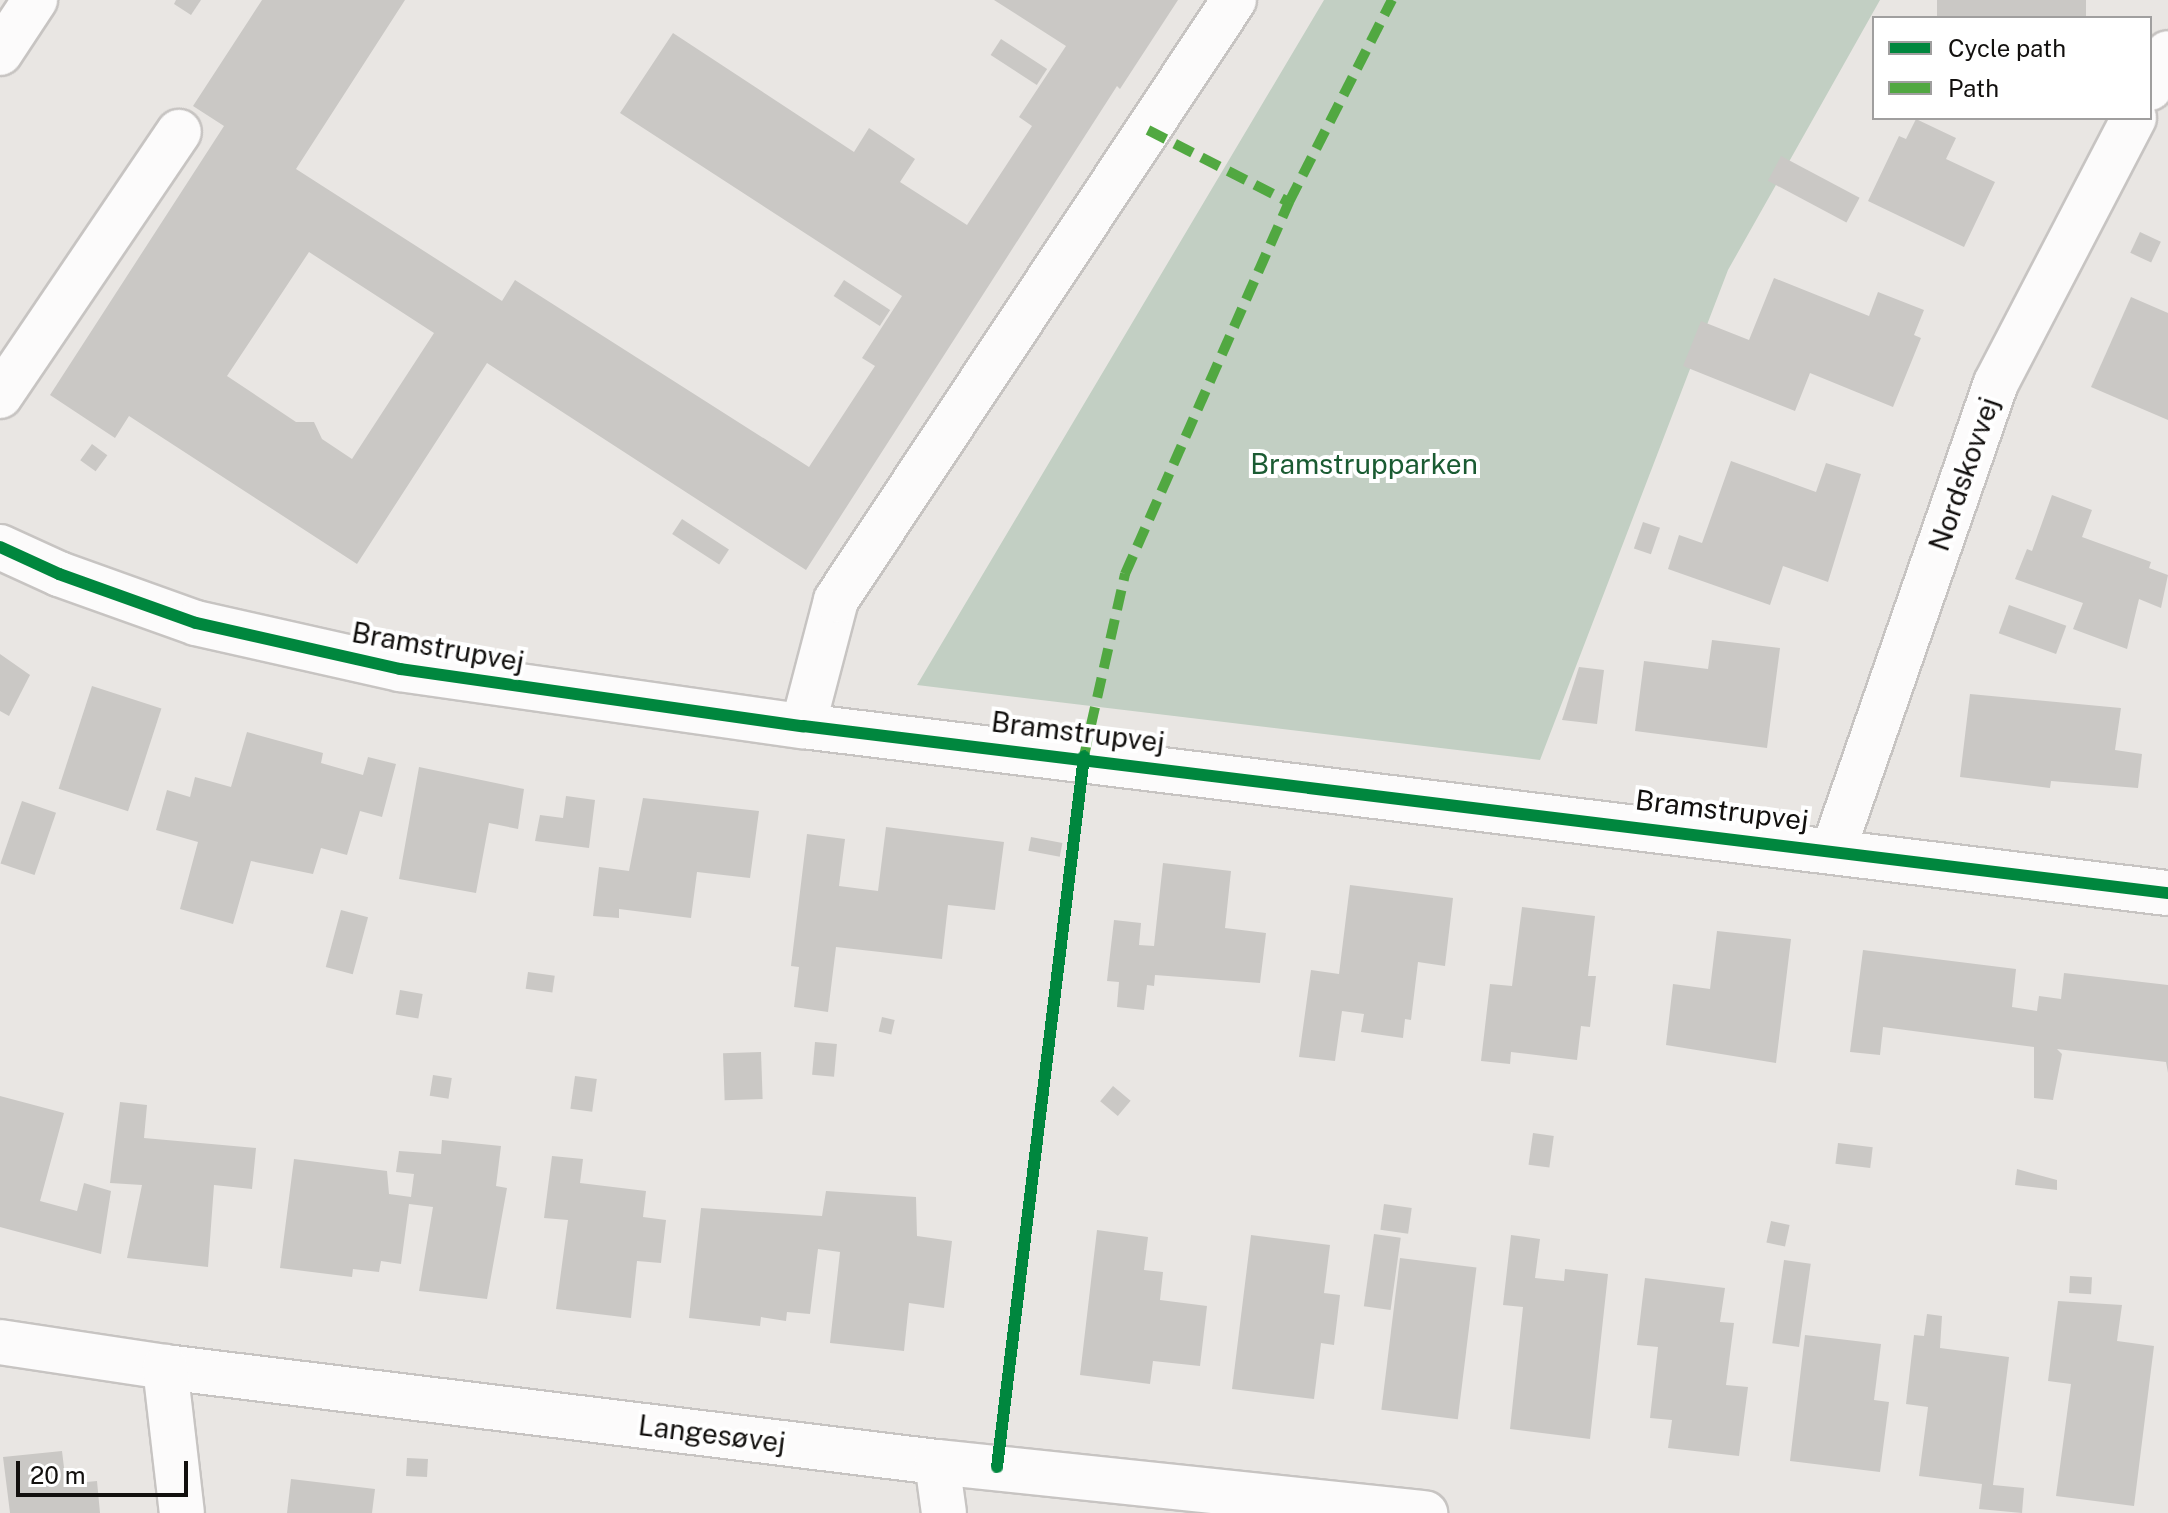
<!DOCTYPE html>
<html>
<head>
<meta charset="utf-8">
<style>
  body { margin:0 }
  #map { position:relative; width:2168px; height:1513px; overflow:hidden; background:#e9e6e3; font-family:"Public Sans",sans-serif }
  div>[style] { position:absolute }
  [style*='--x'] { left:calc(var(--x)*1px); top:calc(var(--y)*1px); width:calc(var(--w)*1px); rotate:calc(var(--a)*1deg) }
  .green>* { inset:0; background:#c2cfc3 }
  .building>* { inset:0; background:#cac8c5; transform-origin:0 0 }
  .roads { filter:drop-shadow(2px 0 #c7c4c2) drop-shadow(-2px 0 #c7c4c2) drop-shadow(0 2px #c7c4c2) drop-shadow(0 -2px #c7c4c2) }
  .minor>* { height:44px; margin:-22px; padding:0 22px; transform-origin:22px; border-radius:22px; background:#fcfbfb }
  .quiet>* { height:10px; margin-top:-5px; transform-origin:0; background:repeating-linear-gradient(90deg,#51a841 0 20px,transparent 0 30px) }
  .cycleway>* { height:12px; margin:-6px; padding:0 6px; transform-origin:6px; border-radius:6px; background:#00873e }
  span { translate:-50% -50%; white-space:nowrap; text-align:center; line-height:1.15; -webkit-text-stroke:8px #fff; paint-order:stroke }
  .park-label { font-size:28px; color:#1a5b32 }
  .street-label { font-size:28px; color:#12100e }
  .legend { position:absolute; left:1872px; top:16px; width:280px; height:104px; box-sizing:border-box; background:#fff; border:2px solid #a09f9f; margin:0; padding:10px 14px; list-style:none; font-size:24px; color:#12100e }
  .legend li { display:flex; align-items:center; gap:16px; height:40px }
  .legend b { width:40px; border:2px solid #a09f9f }
  .scale { position:absolute; left:16px; top:1461px; width:172px; height:36px; box-sizing:border-box; border:4px solid #12100e; border-top:0; padding-left:10px; font-size:24px; line-height:28px; white-space:nowrap; color:#12100e; -webkit-text-stroke:6px #fff; paint-order:stroke }
</style>
</head>
<body>
<div id="map">
  <div class="green">
    <div style="clip-path:polygon(1324px 0,1880px 0,1728px 270px,1540px 760px,917px 685px)"></div>
  </div>
  <div class="building">
    <div style="clip-path:polygon(176px 0,201px 0,191px 15px,174px 4px)"></div>
    <div style="clip-path:polygon(evenodd,262px 0,405px 0,296px 169px,502px 301px,515px 280px,809px 467px,875px 366px,862px 358px,902px 296px,620px 113px,673px 33px,854px 152px,869px 128px,915px 159px,900px 182px,967px 225px,1032px 126px,1019px 117px,1066px 46px,994px 0,1178px 0,1120px 89px,1117px 86px,806px 570px,487px 363px,357px 564px,129px 416px,115px 438px,50px 395px,224px 126px,193px 106px,262px 0,309px 252px,434px 333px,352px 459px,322px 439px,314px 422px,296px 422px,227px 376px,309px 252px)"></div>
    <div style="left:1937px;top:0;width:149px;height:20px"></div>
    <div style="left:1001px;top:39px;width:55px;height:19px;rotate:33deg"></div>
    <div style="clip-path:polygon(1916px 119px,1956px 138px,1946px 159px,1995px 182px,1964px 247px,1868px 201px,1899px 136px,1906px 139px)"></div>
    <div style="left:1781px;top:156px;width:89px;height:28px;rotate:28deg"></div>
    <div style="left:2140px;top:232px;width:23px;height:23px;rotate:25deg"></div>
    <div style="clip-path:polygon(1774px 278px,1869px 316px,1878px 292px,1924px 310px,1914px 335px,1921px 338px,1893px 407px,1810px 373px,1795px 411px,1683px 366px,1701px 321px,1749px 340px)"></div>
    <div style="left:844px;top:280px;width:55px;height:19px;rotate:33deg"></div>
    <div style="clip-path:polygon(2131px 297px,2168px 313px,2168px 420px,2091px 387px)"></div>
    <div style="left:92px;top:444px;width:19px;height:20px;rotate:36deg"></div>
    <div style="clip-path:polygon(1731px 461px,1816px 492px,1826px 463px,1861px 474px,1828px 582px,1783px 566px,1770px 605px,1668px 569px,1679px 535px,1702px 543px)"></div>
    <div style="clip-path:polygon(2052px 495px,2092px 510px,2082px 537px,2151px 562px,2149px 568px,2168px 575px,2161px 608px,2139px 599px,2127px 649px,2073px 629px,2083px 603px,2015px 579px,2027px 549px,2032px 551px)"></div>
    <div style="left:682px;top:519px;width:56px;height:18px;rotate:33deg"></div>
    <div style="left:1643px;top:522px;width:18px;height:28px;rotate:19deg"></div>
    <div style="left:2009px;top:605px;width:61px;height:30px;rotate:20deg"></div>
    <div style="clip-path:polygon(1712px 640px,1780px 648px,1767px 748px,1635px 731px,1644px 661px,1708px 669px)"></div>
    <div style="clip-path:polygon(0 654px,30px 675px,9px 716px,0 711px)"></div>
    <div style="clip-path:polygon(1579px 667px,1604px 670px,1597px 724px,1562px 720px)"></div>
    <div style="left:92px;top:686px;width:73px;height:108px;rotate:18deg"></div>
    <div style="clip-path:polygon(1970px 694px,2121px 708px,2115px 750px,2142px 754px,2138px 788px,2051px 781px,2050px 788px,1960px 777px)"></div>
    <div style="clip-path:polygon(247px 732px,323px 753px,321px 763px,363px 775px,368px 757px,396px 764px,382px 817px,360px 811px,347px 855px,321px 848px,313px 874px,251px 861px,233px 924px,180px 909px,198px 842px,156px 830px,167px 790px,190px 797px,195px 777px,231px 787px)"></div>
    <div style="clip-path:polygon(419px 767px,524px 789px,518px 829px,489px 823px,476px 893px,399px 879px)"></div>
    <div style="clip-path:polygon(566px 796px,595px 800px,589px 848px,535px 841px,540px 815px,563px 818px)"></div>
    <div style="clip-path:polygon(643px 798px,759px 811px,750px 878px,697px 872px,691px 918px,619px 909px,619px 918px,593px 916px,599px 867px,629px 871px)"></div>
    <div style="left:22px;top:801px;width:36px;height:66px;rotate:19deg"></div>
    <div style="clip-path:polygon(886px 827px,1004px 842px,995px 910px,948px 905px,942px 959px,836px 947px,828px 1012px,794px 1007px,799px 967px,791px 966px,807px 834px,845px 839px,839px 886px,878px 891px)"></div>
    <div style="left:1031px;top:837px;width:32px;height:14px;rotate:11deg"></div>
    <div style="clip-path:polygon(1163px 863px,1231px 871px,1225px 928px,1266px 933px,1260px 983px,1155px 975px,1154px 986px,1147px 985px,1144px 1010px,1117px 1007px,1119px 982px,1107px 981px,1114px 920px,1141px 923px,1139px 945px,1154px 946px)"></div>
    <div style="clip-path:polygon(1350px 885px,1453px 898px,1445px 966px,1418px 962px,1411px 1020px,1405px 1019px,1403px 1038px,1361px 1032px,1364px 1014px,1342px 1011px,1335px 1061px,1299px 1057px,1311px 970px,1339px 974px)"></div>
    <div style="clip-path:polygon(1522px 907px,1595px 916px,1588px 976px,1596px 976px,1590px 1027px,1581px 1026px,1577px 1060px,1511px 1052px,1510px 1064px,1481px 1061px,1490px 984px,1512px 986px)"></div>
    <div style="left:341px;top:910px;width:28px;height:59px;rotate:15deg"></div>
    <div style="clip-path:polygon(1717px 931px,1791px 939px,1776px 1063px,1666px 1045px,1673px 984px,1710px 989px)"></div>
    <div style="clip-path:polygon(1863px 950px,2016px 969px,2012px 1007px,2037px 1011px,2039px 996px,2061px 999px,2064px 973px,2168px 985px,2168px 1073px,2166px 1062px,2057px 1049px,2062px 1054px,2053px 1100px,2034px 1098px,2034px 1047px,1883px 1027px,1880px 1055px,1850px 1052px)"></div>
    <div style="left:528px;top:972px;width:27px;height:17px;rotate:8deg"></div>
    <div style="left:400px;top:990px;width:23px;height:25px;rotate:10deg"></div>
    <div style="left:882px;top:1017px;width:13px;height:15px;rotate:13deg"></div>
    <div style="left:815px;top:1042px;width:22px;height:33px;rotate:5deg"></div>
    <div style="left:761px;top:1052px;width:47px;height:38px;rotate:88deg"></div>
    <div style="left:433px;top:1075px;width:19px;height:21px;rotate:9deg"></div>
    <div style="left:575px;top:1076px;width:22px;height:33px;rotate:8deg"></div>
    <div style="left:1113px;top:1086px;width:23px;height:20px;rotate:40deg"></div>
    <div style="clip-path:polygon(0 1096px,64px 1113px,40px 1201px,77px 1211px,84px 1183px,111px 1191px,101px 1254px,0 1227px)"></div>
    <div style="clip-path:polygon(120px 1102px,147px 1105px,144px 1138px,256px 1148px,252px 1189px,214px 1185px,208px 1267px,127px 1258px,142px 1185px,110px 1183px)"></div>
    <div style="left:1533px;top:1133px;width:21px;height:32px;rotate:8deg"></div>
    <div style="clip-path:polygon(442px 1140px,501px 1146px,496px 1186px,507px 1188px,487px 1299px,419px 1291px,433px 1207px,409px 1204px,401px 1264px,381px 1261px,379px 1272px,353px 1269px,352px 1277px,280px 1268px,294px 1159px,387px 1171px,389px 1194px,411px 1197px,414px 1174px,396px 1172px,399px 1151px,441px 1154px)"></div>
    <div style="left:1838px;top:1143px;width:35px;height:21px;rotate:7deg"></div>
    <div style="clip-path:polygon(552px 1156px,583px 1159px,580px 1183px,646px 1191px,643px 1217px,666px 1220px,661px 1263px,637px 1261px,631px 1318px,556px 1309px,568px 1220px,544px 1218px)"></div>
    <div style="clip-path:polygon(2017px 1169px,2057px 1180px,2057px 1190px,2015px 1185px)"></div>
    <div style="clip-path:polygon(826px 1191px,916px 1197px,917px 1236px,952px 1241px,944px 1308px,909px 1303px,904px 1351px,830px 1343px,840px 1252px,818px 1249px,810px 1314px,787px 1312px,786px 1321px,761px 1317px,760px 1326px,689px 1318px,701px 1208px,822px 1216px)"></div>
    <div style="left:1384px;top:1204px;width:28px;height:26px;rotate:8deg"></div>
    <div style="left:1771px;top:1221px;width:19px;height:22px;rotate:12deg"></div>
    <div style="clip-path:polygon(1097px 1230px,1148px 1237px,1144px 1270px,1163px 1272px,1160px 1300px,1207px 1306px,1200px 1366px,1153px 1361px,1150px 1384px,1080px 1375px)"></div>
    <div style="left:1374px;top:1234px;width:27px;height:73px;rotate:8deg"></div>
    <div style="clip-path:polygon(1251px 1235px,1330px 1245px,1324px 1293px,1340px 1295px,1334px 1345px,1321px 1343px,1314px 1399px,1232px 1389px)"></div>
    <div style="clip-path:polygon(1511px 1235px,1540px 1239px,1535px 1278px,1564px 1281px,1565px 1269px,1608px 1274px,1590px 1439px,1510px 1429px,1523px 1307px,1503px 1305px)"></div>
    <div style="left:1400px;top:1258px;width:77px;height:153px;rotate:7deg"></div>
    <div style="left:1784px;top:1260px;width:27px;height:84px;rotate:8deg"></div>
    <div style="left:2070px;top:1276px;width:22px;height:17px;rotate:3deg"></div>
    <div style="clip-path:polygon(1645px 1278px,1725px 1288px,1720px 1322px,1734px 1323px,1726px 1385px,1748px 1387px,1739px 1456px,1668px 1448px,1672px 1420px,1650px 1418px,1658px 1347px,1637px 1345px)"></div>
    <div style="clip-path:polygon(2058px 1301px,2122px 1305px,2117px 1341px,2154px 1346px,2134px 1506px,2056px 1496px,2071px 1384px,2048px 1381px)"></div>
    <div style="clip-path:polygon(1927px 1314px,1942px 1316px,1940px 1348px,2009px 1357px,1993px 1485px,2024px 1488px,2022px 1513px,1979px 1509px,1982px 1484px,1919px 1476px,1928px 1407px,1906px 1404px,1914px 1335px,1924px 1336px)"></div>
    <div style="clip-path:polygon(1805px 1335px,1881px 1344px,1874px 1400px,1889px 1402px,1880px 1472px,1790px 1461px)"></div>
    <div style="clip-path:polygon(62px 1451px,66px 1484px,97px 1481px,100px 1513px,10px 1513px,3px 1457px)"></div>
    <div style="left:407px;top:1458px;width:21px;height:18px;rotate:3deg"></div>
    <div style="clip-path:polygon(291px 1479px,375px 1489px,372px 1513px,287px 1513px)"></div>
  </div>
  <div class="roads">
    <div class="minor">
      <div style="--x:0;--y:53;--w:64;--a:-56.6"></div>
      <div style="--x:2150;--y:88;--w:39;--a:-63"></div>
      <div style="--x:0;--y:396;--w:319;--a:-55.9"></div>
      <div style="--x:0;--y:547;--w:65;--a:24.6"></div>
      <div style="--x:59;--y:574;--w:145;--a:19.7"></div>
      <div style="--x:196;--y:623;--w:209;--a:12.7"></div>
      <div style="--x:400;--y:669;--w:407;--a:8.1"></div>
      <div style="--x:803;--y:726;--w:1375;--a:6.98"></div>
      <div style="--x:803;--y:726;--w:130;--a:-75.3"></div>
      <div style="--x:836;--y:600;--w:720;--a:-56.44"></div>
      <div style="--x:1834;--y:848;--w:492;--a:-70.8"></div>
      <div style="--x:1996;--y:383;--w:299;--a:-62.5"></div>
      <div style="--x:0;--y:1342;--w:167;--a:8.6"></div>
      <div style="--x:165;--y:1367;--w:778;--a:7.02"></div>
      <div style="--x:937;--y:1462;--w:491;--a:6"></div>
      <div style="--x:165;--y:1367;--w:147;--a:83.4"></div>
      <div style="--x:937;--y:1462;--w:51;--a:82.2"></div>
    </div>
  </div>
  <div class="quiet">
    <div style="--x:1148;--y:130;--w:158;--a:27.1"></div>
    <div style="--x:1084;--y:756;--w:187;--a:-77.3"></div>
    <div style="--x:1125;--y:574;--w:407;--a:-66.2"></div>
    <div style="--x:1289;--y:202;--w:227;--a:-63"></div>
  </div>
  <div class="cycleway">
    <div style="--x:0;--y:547;--w:65;--a:24.6"></div>
    <div style="--x:59;--y:574;--w:145;--a:19.7"></div>
    <div style="--x:196;--y:623;--w:209;--a:12.7"></div>
    <div style="--x:400;--y:669;--w:407;--a:8.1"></div>
    <div style="--x:803;--y:726;--w:1375;--a:6.98"></div>
    <div style="--x:997;--y:1467;--w:716;--a:-83.02"></div>
  </div>
  <div class="park-label">
    <span style="left:1364px;top:464px">Bramstrupparken</span>
  </div>
  <div class="street-label">
    <span style="left:1964px;top:474px;rotate:-71deg">Nordskovvej</span>
    <span style="left:438px;top:647px;rotate:10deg">Bramstrupvej</span>
    <span style="left:1078px;top:732px;rotate:7deg">Bramstrupvej</span>
    <span style="left:1722px;top:810px;rotate:7deg">Bramstrupvej</span>
    <span style="left:712px;top:1434px;rotate:7deg">Langesøvej</span>
  </div>
  <ul class="legend">
  <li><b style="height:10px;background:#00873e"></b>Cycle path</li>
  <li><b style="height:10px;background:#51a841"></b>Path</li>
  </ul>
  <div class="scale">20 m</div>
</div>
</body>
</html>
